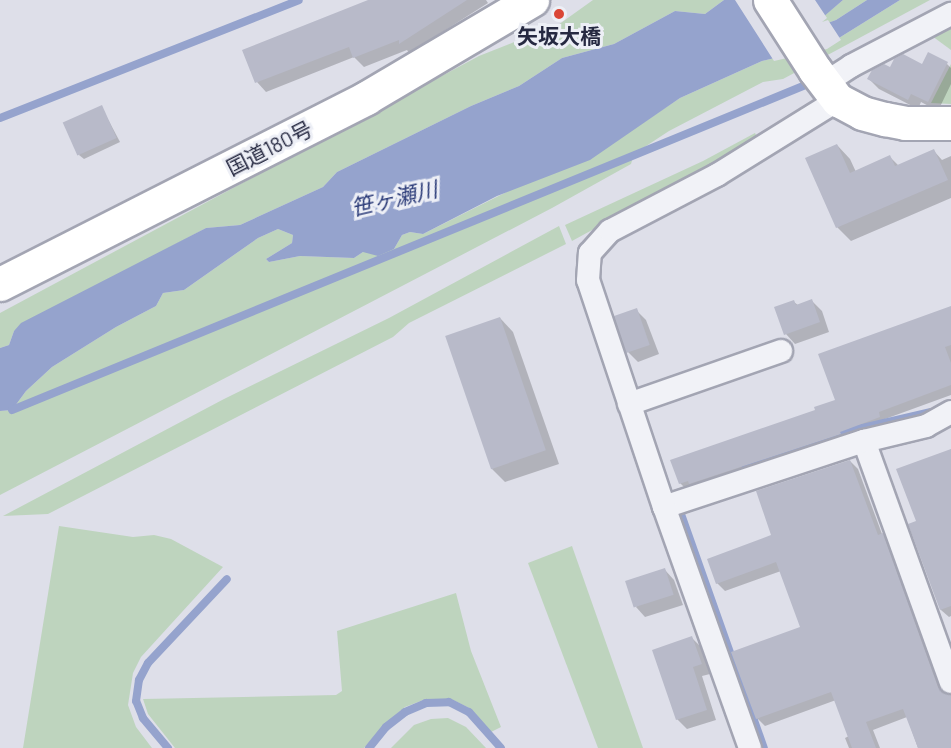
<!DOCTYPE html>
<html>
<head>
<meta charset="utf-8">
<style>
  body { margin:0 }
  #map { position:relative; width:951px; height:748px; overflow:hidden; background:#dedfe9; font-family:Barlow,"Noto Sans JP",sans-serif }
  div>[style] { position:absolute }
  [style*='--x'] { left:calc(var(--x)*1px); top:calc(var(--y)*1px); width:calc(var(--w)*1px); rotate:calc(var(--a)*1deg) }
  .green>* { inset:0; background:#bed4be }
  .water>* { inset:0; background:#95a3cd }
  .pier>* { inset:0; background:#dedfe9 }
  .shadow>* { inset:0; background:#0003 }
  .stream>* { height:8px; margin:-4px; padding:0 4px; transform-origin:4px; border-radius:4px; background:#95a3cd }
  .building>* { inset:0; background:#b8bac9; transform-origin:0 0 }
  .roads { filter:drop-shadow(2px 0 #a3a5b3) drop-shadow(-2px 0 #a3a5b3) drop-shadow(0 2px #a3a5b3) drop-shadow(0 -2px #a3a5b3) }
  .street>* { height:22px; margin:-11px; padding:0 11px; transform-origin:11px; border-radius:11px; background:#f1f2f7 }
  .highway>* { height:33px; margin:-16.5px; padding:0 16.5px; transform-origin:16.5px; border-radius:16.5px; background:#fff }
  .dots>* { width:16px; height:16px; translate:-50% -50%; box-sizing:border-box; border:3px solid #edeff6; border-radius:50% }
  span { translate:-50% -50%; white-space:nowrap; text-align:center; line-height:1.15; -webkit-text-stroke:6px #edeff6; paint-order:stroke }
  .poi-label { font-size:21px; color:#262941; font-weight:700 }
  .street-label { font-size:21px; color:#262941 }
  .water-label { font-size:22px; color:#2c3c79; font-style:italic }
</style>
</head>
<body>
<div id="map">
  <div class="green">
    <div style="clip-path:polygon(593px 0,724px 0,705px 14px,675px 11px,614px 44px,562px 58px,519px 86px,471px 106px,337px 172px,323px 187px,240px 225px,206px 228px,14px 331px,9px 345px,0 348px,0 313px,479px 56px,558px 25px)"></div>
    <div style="clip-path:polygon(843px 0,867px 0,836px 20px,806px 31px)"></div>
    <div style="clip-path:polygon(900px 0,930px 0,783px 79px,763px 82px,669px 131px,634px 154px,631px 164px,552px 208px,0 495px,0 411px,12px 410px,26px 391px,52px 367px,116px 327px,156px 306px,163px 293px,184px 290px,258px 238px,278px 229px,293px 235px,292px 243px,266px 259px,269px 262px,300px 256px,354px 258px,363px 252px,394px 249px,402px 235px,410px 232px,423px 234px,638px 126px,680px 98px,762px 61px,826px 46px)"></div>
    <div style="clip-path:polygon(951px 26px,951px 50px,932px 36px)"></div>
    <div style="clip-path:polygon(951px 64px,951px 104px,931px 103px)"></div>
    <div style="clip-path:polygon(755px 133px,757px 137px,707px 167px,572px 241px,565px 225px,703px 161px)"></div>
    <div style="clip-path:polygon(559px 226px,566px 244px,409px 323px,393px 337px,48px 514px,3px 516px,224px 399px,389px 318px)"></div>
    <div style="clip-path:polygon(59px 526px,133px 537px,154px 535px,171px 539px,223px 567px,141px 657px,133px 673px,128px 705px,136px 727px,152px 748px,23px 748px)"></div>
    <div style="clip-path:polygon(572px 546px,643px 748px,598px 748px,528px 563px)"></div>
    <div style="clip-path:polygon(456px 593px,471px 651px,501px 727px,491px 732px,471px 709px,451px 699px,426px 699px,405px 707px,384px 725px,364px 748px,175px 748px,148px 714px,143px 699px,336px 695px,342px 691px,337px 631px)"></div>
    <div style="clip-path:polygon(448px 718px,466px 727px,486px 748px,391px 748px,414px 725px,431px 719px)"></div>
  </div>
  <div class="water">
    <div style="clip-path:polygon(724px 0,843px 0,808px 30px,836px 20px,867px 0,900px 0,826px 46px,762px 61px,680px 98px,590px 160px,497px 196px,423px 234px,410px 232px,402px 235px,394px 249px,378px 256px,363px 252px,354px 258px,300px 256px,269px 262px,266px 259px,292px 243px,293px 235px,278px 229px,258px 238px,184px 290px,163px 293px,156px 306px,116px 327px,52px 367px,26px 391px,12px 410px,0 411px,0 348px,9px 345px,14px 331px,21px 323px,206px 228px,240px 225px,323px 187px,337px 172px,471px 106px,519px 86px,562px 58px,614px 44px,675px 11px,705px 14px)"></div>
  </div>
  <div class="pier">
    <div style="clip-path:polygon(735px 0,815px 0,827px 18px,822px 22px,828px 20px,841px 40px,827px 49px,774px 61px)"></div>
  </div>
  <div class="shadow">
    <div style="clip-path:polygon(392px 0,486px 0,488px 3px,409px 53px,407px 50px,364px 67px,354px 57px,266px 92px,257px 82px)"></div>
    <div style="clip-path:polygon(947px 64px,951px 68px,951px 84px,938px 111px,921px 102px,918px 109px,879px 89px,869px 79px,890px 69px)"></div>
    <div style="clip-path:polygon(101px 106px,120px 142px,84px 159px,79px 155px)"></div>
    <div style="clip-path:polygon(837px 145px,850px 159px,856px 172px,890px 157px,899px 166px,934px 151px,942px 160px,951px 156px,951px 198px,851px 241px,837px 227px)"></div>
    <div style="clip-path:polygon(812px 301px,822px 311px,829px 332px,795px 344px,786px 334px,794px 302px,799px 306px)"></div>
    <div style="clip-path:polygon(951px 308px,951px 395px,885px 419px,887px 424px,688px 491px,680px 483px,837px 401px)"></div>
    <div style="clip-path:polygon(636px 310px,646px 320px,659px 354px,638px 362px,628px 352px)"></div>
    <div style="clip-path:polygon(500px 318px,513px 332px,559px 464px,505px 482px,491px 468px)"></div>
    <div style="clip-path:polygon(951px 449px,951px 616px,949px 617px,941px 610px,918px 522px)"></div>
    <div style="clip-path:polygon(850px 461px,858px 469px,882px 534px,890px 543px,945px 694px,951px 696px,951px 748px,918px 748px,907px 717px,873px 730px,880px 748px,849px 748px,845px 738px,849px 736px,836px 700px,765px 726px,757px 718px,802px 628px,781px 571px,725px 591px,717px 583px,773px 536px)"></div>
    <div style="clip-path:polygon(665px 570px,674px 580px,683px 605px,645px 617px,636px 607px)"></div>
    <div style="clip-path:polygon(692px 638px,702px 648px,710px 674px,702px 676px,716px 720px,687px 729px,677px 719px)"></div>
  </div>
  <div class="stream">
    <div style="--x:0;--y:118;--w:321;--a:-21.5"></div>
    <div style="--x:12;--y:410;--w:866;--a:-22.27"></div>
    <div style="--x:745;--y:469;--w:120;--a:-19.5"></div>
    <div style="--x:858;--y:429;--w:75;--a:-13.1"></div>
    <div style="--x:683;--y:503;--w:11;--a:100"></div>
    <div style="--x:681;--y:514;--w:248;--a:70.5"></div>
    <div style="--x:168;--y:748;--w:39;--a:-130"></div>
    <div style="--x:143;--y:718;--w:18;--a:-112"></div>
    <div style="--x:136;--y:701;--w:21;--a:-82"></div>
    <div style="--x:139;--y:680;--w:19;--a:-62"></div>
    <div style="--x:148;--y:663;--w:115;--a:-46.8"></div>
    <div style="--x:369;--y:748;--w:27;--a:-51"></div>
    <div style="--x:386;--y:727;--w:24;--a:-38"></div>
    <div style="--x:405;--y:712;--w:23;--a:-23"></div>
    <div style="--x:426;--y:703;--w:23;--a:-2"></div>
    <div style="--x:449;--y:702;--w:22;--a:27"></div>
    <div style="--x:469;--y:712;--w:48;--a:48.4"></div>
  </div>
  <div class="building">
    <div style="clip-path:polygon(368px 0,467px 0,399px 44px,399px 40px,353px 58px,349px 47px,255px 83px,242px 50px)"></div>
    <div style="clip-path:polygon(928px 52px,948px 62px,928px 102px,911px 94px,908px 100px,867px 79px,872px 70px,884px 64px,890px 67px,894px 59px,903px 54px,922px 64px)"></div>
    <div style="left:102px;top:105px;width:36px;height:43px;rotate:66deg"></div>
    <div style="clip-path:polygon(837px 144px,850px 173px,890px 155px,895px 166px,934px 149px,948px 180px,836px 228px,805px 158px)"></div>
    <div style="clip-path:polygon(812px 299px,820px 322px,784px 335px,774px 307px,794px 300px,796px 305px)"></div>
    <div style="clip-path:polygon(951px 306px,951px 345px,945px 347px,951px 363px,951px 385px,879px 412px,880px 417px,840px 432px,841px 434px,689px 484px,688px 481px,679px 484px,670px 460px,815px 410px,814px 407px,835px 400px,818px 354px)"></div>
    <div style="left:637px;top:308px;width:39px;height:25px;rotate:71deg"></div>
    <div style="left:500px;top:317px;width:141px;height:58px;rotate:71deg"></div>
    <div style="clip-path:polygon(951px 449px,951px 606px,940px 610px,908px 524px,916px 521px,896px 469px)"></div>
    <div style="clip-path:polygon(850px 460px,878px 535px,883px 533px,938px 687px,943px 693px,951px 695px,951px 748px,918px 748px,903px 709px,866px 722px,876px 748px,852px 748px,831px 692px,756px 719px,731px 652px,800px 627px,776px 562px,716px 584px,707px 559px,771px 535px,756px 491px)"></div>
    <div style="left:665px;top:568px;width:28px;height:42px;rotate:72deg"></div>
    <div style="clip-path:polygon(692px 636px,702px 664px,693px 667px,707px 710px,676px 720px,652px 650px)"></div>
  </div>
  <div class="roads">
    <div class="street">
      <div style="--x:825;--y:83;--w:31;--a:-33"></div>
      <div style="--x:851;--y:66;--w:113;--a:-27.5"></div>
      <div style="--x:629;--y:404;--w:161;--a:-19.2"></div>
      <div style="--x:864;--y:441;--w:256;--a:70.2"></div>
      <div style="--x:664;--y:507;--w:211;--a:-18.3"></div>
      <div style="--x:864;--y:441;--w:64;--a:-13.6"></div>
      <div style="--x:926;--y:426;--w:29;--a:-29"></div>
      <div style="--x:750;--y:748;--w:256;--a:-109.6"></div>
      <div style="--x:664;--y:507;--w:239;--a:-108.5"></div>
      <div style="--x:588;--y:280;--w:27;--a:-86"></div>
      <div style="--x:590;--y:253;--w:30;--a:-48"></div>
      <div style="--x:610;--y:231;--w:121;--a:-27.6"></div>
      <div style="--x:717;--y:175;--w:142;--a:-31.8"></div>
    </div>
    <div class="highway">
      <div style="--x:770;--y:0;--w:83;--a:57.3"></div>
      <div style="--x:815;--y:70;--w:38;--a:53"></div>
      <div style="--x:838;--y:100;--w:27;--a:28"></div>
      <div style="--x:862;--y:113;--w:24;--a:15"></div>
      <div style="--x:885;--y:119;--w:20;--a:11"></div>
      <div style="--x:905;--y:123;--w:46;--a:0"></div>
      <div style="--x:0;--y:284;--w:411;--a:-26.9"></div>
      <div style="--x:366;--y:98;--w:193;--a:-30.6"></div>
    </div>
  </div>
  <div class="dots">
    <div style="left:559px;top:14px;background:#da4636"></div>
  </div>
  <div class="poi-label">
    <span style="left:559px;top:36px">矢坂大橋</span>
  </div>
  <div class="street-label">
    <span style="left:269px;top:148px;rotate:-27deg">国道180号</span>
  </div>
  <div class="water-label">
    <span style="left:394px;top:198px;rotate:-13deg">笹ヶ瀬川</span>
  </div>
</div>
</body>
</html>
